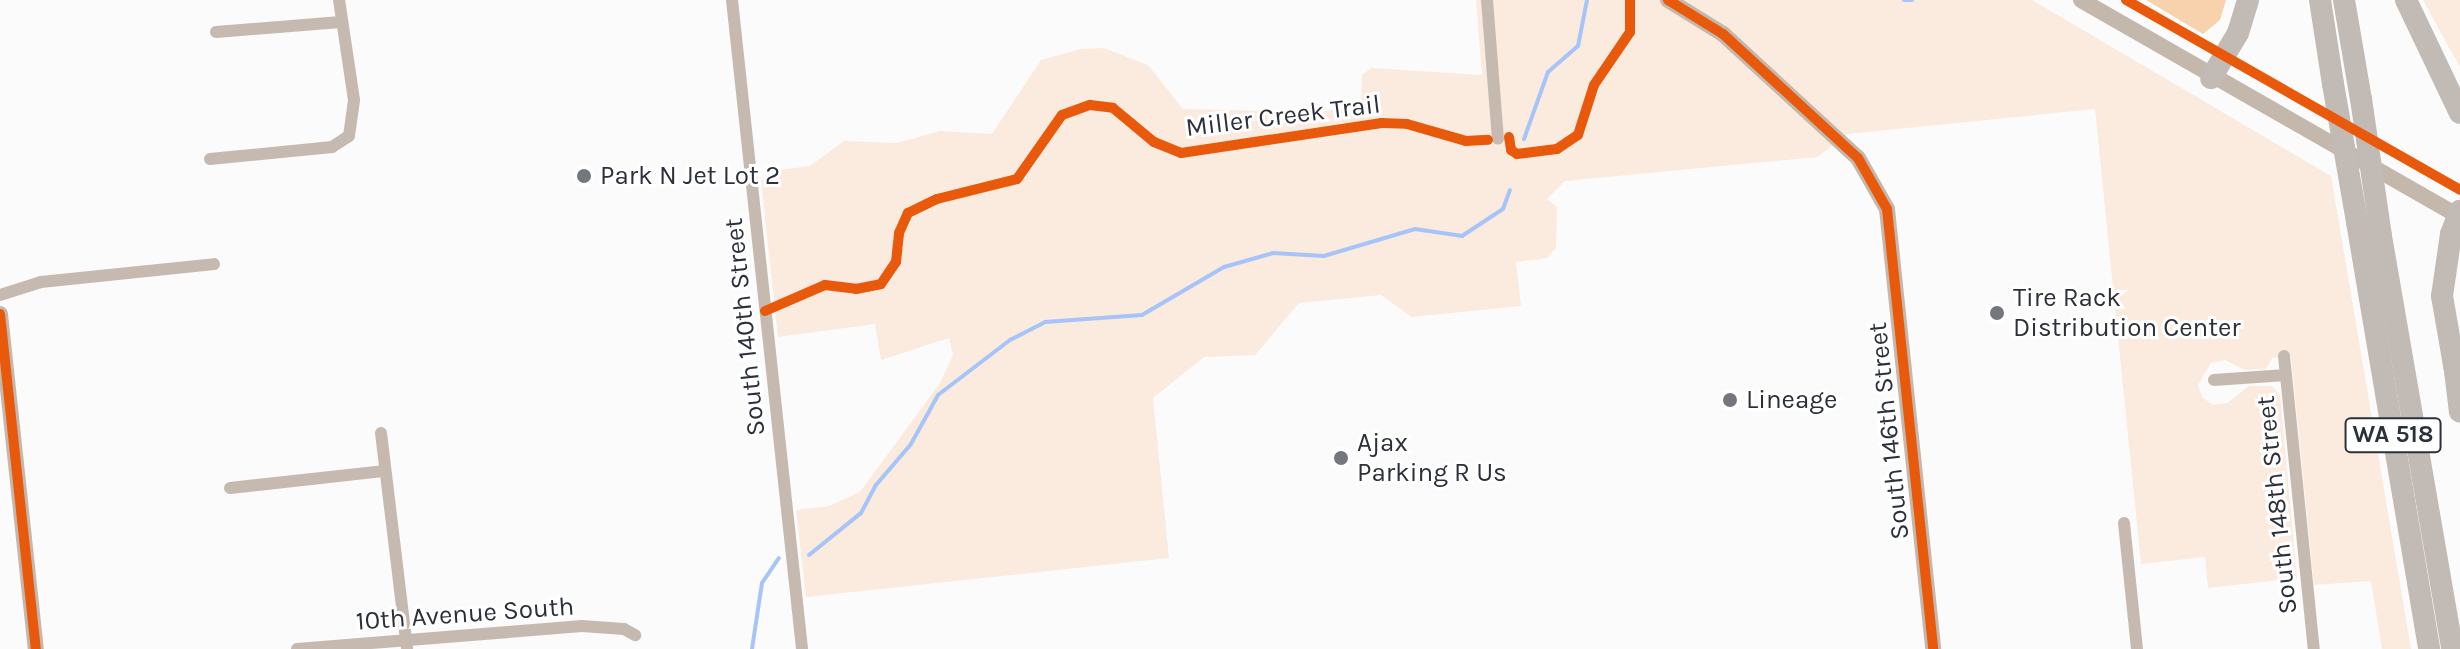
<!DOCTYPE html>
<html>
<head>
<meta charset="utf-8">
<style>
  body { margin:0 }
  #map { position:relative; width:2460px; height:649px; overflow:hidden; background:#fbfbfb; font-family:Karla,sans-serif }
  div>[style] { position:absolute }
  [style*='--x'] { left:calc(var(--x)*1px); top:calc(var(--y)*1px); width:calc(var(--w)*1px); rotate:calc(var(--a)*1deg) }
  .green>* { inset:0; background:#faebde }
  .forest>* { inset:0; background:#f8d2ad }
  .stream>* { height:4px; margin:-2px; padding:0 2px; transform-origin:2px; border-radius:2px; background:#a7c4f8 }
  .street>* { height:12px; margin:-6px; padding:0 6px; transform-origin:6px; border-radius:6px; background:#c6bab0 }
  .secondary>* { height:16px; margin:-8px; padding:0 8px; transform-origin:8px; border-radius:8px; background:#c4b8ac }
  .highway>* { height:22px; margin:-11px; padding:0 11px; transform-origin:11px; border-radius:11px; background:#c2bab4 }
  .highway-bridge>* { height:22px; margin:-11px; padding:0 11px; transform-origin:11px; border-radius:11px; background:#c2bab4 }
  .cycleway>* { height:10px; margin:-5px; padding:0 5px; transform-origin:5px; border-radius:5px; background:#e8590c }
  .dots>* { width:22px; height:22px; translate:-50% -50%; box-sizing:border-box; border:4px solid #fff; border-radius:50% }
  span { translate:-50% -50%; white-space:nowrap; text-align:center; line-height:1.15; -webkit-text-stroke:6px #fff; paint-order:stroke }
  .shield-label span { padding:2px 6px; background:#fff; border:2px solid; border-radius:6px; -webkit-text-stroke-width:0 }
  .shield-label { font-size:24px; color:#2b303a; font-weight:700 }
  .street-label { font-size:26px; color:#2b303a }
  .poi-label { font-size:26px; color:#2b303a }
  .left { translate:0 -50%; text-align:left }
</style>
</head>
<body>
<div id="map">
  <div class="green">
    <div style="clip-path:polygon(1476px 0,2032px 0,2331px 176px,2411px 649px,2382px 649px,2371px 581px,2314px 585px,2291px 356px,2272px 358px,2266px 369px,2245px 370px,2225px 360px,2211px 363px,2198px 385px,2202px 397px,2213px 405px,2227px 403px,2249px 386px,2272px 386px,2280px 395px,2297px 578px,2208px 588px,2205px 557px,2141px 564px,2095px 109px,1847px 134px,1818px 157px,1565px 181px,1547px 199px,1557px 207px,1556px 248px,1547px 258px,1516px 262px,1521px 306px,1412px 317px,1381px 295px,1299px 303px,1255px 355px,1204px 357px,1153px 398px,1169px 558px,806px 597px,796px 510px,829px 506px,860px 492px,940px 383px,953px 355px,949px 338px,881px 360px,875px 324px,778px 337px,761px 181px,772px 171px,810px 166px,844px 141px,897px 143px,940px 131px,992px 134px,1041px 60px,1081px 49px,1104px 48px,1148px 65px,1183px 109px,1321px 112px,1361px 104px,1362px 75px,1371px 68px,1482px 75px)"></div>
    <div style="clip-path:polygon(2423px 0,2460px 0,2460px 67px,2448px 46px)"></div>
  </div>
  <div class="forest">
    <div style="clip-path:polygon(2146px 0,2226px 0,2220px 20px,2203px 34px)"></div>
  </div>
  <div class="stream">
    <div style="--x:1904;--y:0;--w:8;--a:0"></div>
    <div style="--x:1524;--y:139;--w:71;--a:-70.3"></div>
    <div style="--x:1548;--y:72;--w:40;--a:-41"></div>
    <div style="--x:1578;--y:46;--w:47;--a:-78.9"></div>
    <div style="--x:809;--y:555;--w:67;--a:-38.9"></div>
    <div style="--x:861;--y:513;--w:32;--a:-62"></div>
    <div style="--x:876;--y:485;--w:54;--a:-49.5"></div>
    <div style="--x:911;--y:444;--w:56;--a:-61.1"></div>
    <div style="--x:938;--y:395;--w:91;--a:-37.4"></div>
    <div style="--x:1010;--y:340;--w:39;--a:-27"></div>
    <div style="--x:1045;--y:322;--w:97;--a:-4.1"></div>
    <div style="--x:1142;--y:315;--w:95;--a:-30.3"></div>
    <div style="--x:1224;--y:267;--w:51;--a:-15.9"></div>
    <div style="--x:1273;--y:253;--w:51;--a:3.4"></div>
    <div style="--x:1324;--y:256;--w:95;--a:-16.5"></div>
    <div style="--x:1415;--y:229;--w:48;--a:8.5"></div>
    <div style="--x:1462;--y:236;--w:49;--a:-33.4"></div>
    <div style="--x:1503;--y:209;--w:20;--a:-70"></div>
    <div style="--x:752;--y:649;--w:67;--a:-81.4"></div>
    <div style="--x:762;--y:583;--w:30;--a:-56"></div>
  </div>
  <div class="street">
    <div style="--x:732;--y:0;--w:653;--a:83.84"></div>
    <div style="--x:1487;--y:0;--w:139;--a:85.5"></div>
    <div style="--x:216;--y:32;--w:125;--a:-4.6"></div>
    <div style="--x:210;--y:159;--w:123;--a:-5.6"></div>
    <div style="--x:332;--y:147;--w:20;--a:-33"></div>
    <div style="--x:349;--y:136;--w:36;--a:-82"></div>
    <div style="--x:354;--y:100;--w:101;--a:-98.5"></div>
    <div style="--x:0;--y:295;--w:43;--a:-17.6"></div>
    <div style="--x:41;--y:282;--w:174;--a:-5.9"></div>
    <div style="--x:2284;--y:356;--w:295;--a:84.2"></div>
    <div style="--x:2214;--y:380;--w:72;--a:-4"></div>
    <div style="--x:381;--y:433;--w:218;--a:83.1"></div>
    <div style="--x:230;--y:488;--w:156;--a:-6.3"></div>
    <div style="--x:2124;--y:523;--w:127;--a:84.1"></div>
    <div style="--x:297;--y:649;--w:286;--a:-4.6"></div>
    <div style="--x:582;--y:626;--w:42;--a:4.1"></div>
    <div style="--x:624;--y:629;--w:13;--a:29"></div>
  </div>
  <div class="secondary">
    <div style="--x:1668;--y:0;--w:65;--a:31.7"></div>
    <div style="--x:1723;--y:34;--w:183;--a:42.6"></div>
    <div style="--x:1858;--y:158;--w:59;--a:60.4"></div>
    <div style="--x:1887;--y:209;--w:442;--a:84"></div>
    <div style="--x:2081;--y:0;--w:437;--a:29.8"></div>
    <div style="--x:0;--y:314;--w:337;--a:83.9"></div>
  </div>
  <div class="highway">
    <div style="--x:2320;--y:0;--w:85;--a:81.2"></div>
    <div style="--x:2344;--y:0;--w:100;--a:80.3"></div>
    <div style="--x:2406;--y:0;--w:125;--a:64.5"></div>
    <div style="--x:2211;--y:78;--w:52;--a:-59"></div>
    <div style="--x:2238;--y:33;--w:34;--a:-73"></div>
    <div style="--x:2357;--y:222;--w:433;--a:80.4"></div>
    <div style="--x:2381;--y:236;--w:419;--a:80.2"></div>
    <div style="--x:2454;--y:362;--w:50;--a:83.2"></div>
    <div style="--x:2456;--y:377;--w:82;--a:-99.8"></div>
    <div style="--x:2442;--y:296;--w:63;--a:-81.7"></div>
    <div style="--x:2451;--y:234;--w:25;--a:-69"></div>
  </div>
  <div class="highway-bridge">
    <div style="--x:2333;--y:84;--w:140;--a:80.1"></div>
    <div style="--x:2361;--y:99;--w:138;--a:81.7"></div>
  </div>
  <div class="cycleway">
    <div style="--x:1668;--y:0;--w:65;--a:31.7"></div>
    <div style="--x:1723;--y:34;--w:183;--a:42.6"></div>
    <div style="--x:1858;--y:158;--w:59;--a:60.4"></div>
    <div style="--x:1887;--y:209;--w:442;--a:84"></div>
    <div style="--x:2126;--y:0;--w:384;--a:29.6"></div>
    <div style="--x:1509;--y:137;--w:13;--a:81"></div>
    <div style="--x:1511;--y:150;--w:7;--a:34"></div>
    <div style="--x:1517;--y:154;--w:40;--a:-7.1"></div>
    <div style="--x:1557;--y:149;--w:25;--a:-34"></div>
    <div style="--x:1578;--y:135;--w:52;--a:-72.3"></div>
    <div style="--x:1594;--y:85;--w:64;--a:-55.8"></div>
    <div style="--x:1630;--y:32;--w:32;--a:-90"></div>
    <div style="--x:765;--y:311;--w:65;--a:-23.4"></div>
    <div style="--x:825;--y:285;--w:31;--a:7"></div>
    <div style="--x:856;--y:289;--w:25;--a:-11"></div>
    <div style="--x:881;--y:284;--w:27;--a:-56"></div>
    <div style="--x:896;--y:262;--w:29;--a:-84"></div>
    <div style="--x:899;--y:233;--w:22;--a:-66"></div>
    <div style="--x:908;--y:213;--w:32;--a:-26"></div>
    <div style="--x:937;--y:199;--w:82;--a:-14"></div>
    <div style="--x:1017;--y:179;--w:78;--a:-54.9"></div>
    <div style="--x:1062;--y:115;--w:30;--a:-20"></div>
    <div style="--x:1090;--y:105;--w:23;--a:7"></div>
    <div style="--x:1113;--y:108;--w:53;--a:39.7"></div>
    <div style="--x:1154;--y:142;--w:29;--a:22"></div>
    <div style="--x:1181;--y:153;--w:203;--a:-8.5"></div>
    <div style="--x:1382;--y:123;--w:25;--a:2"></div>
    <div style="--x:1407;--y:124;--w:61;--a:16.1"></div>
    <div style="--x:1466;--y:141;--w:22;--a:-3"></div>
    <div style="--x:0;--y:314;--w:337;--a:83.9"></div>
  </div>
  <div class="dots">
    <div style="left:584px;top:176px;background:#74777e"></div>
    <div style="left:1997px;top:313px;background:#74777e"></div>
    <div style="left:1730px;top:400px;background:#74777e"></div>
    <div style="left:1341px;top:458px;background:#74777e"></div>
  </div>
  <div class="shield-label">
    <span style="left:2393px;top:435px">WA 518</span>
  </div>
  <div class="street-label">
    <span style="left:1283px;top:116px;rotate:-7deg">Miller Creek Trail</span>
    <span style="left:745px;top:327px;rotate:-96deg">South 140th Street</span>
    <span style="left:1889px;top:431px;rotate:-96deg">South 146th Street</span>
    <span style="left:2277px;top:505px;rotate:-96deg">South 148th Street</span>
    <span style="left:465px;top:614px;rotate:-4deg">10th Avenue South</span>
  </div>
  <div class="poi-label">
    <span class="left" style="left:600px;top:176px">Park N Jet Lot 2</span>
    <span class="left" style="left:2013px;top:313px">Tire Rack<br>Distribution Center</span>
    <span class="left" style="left:1746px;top:400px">Lineage</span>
    <span class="left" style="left:1357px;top:458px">Ajax<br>Parking R Us</span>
  </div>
</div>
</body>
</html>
